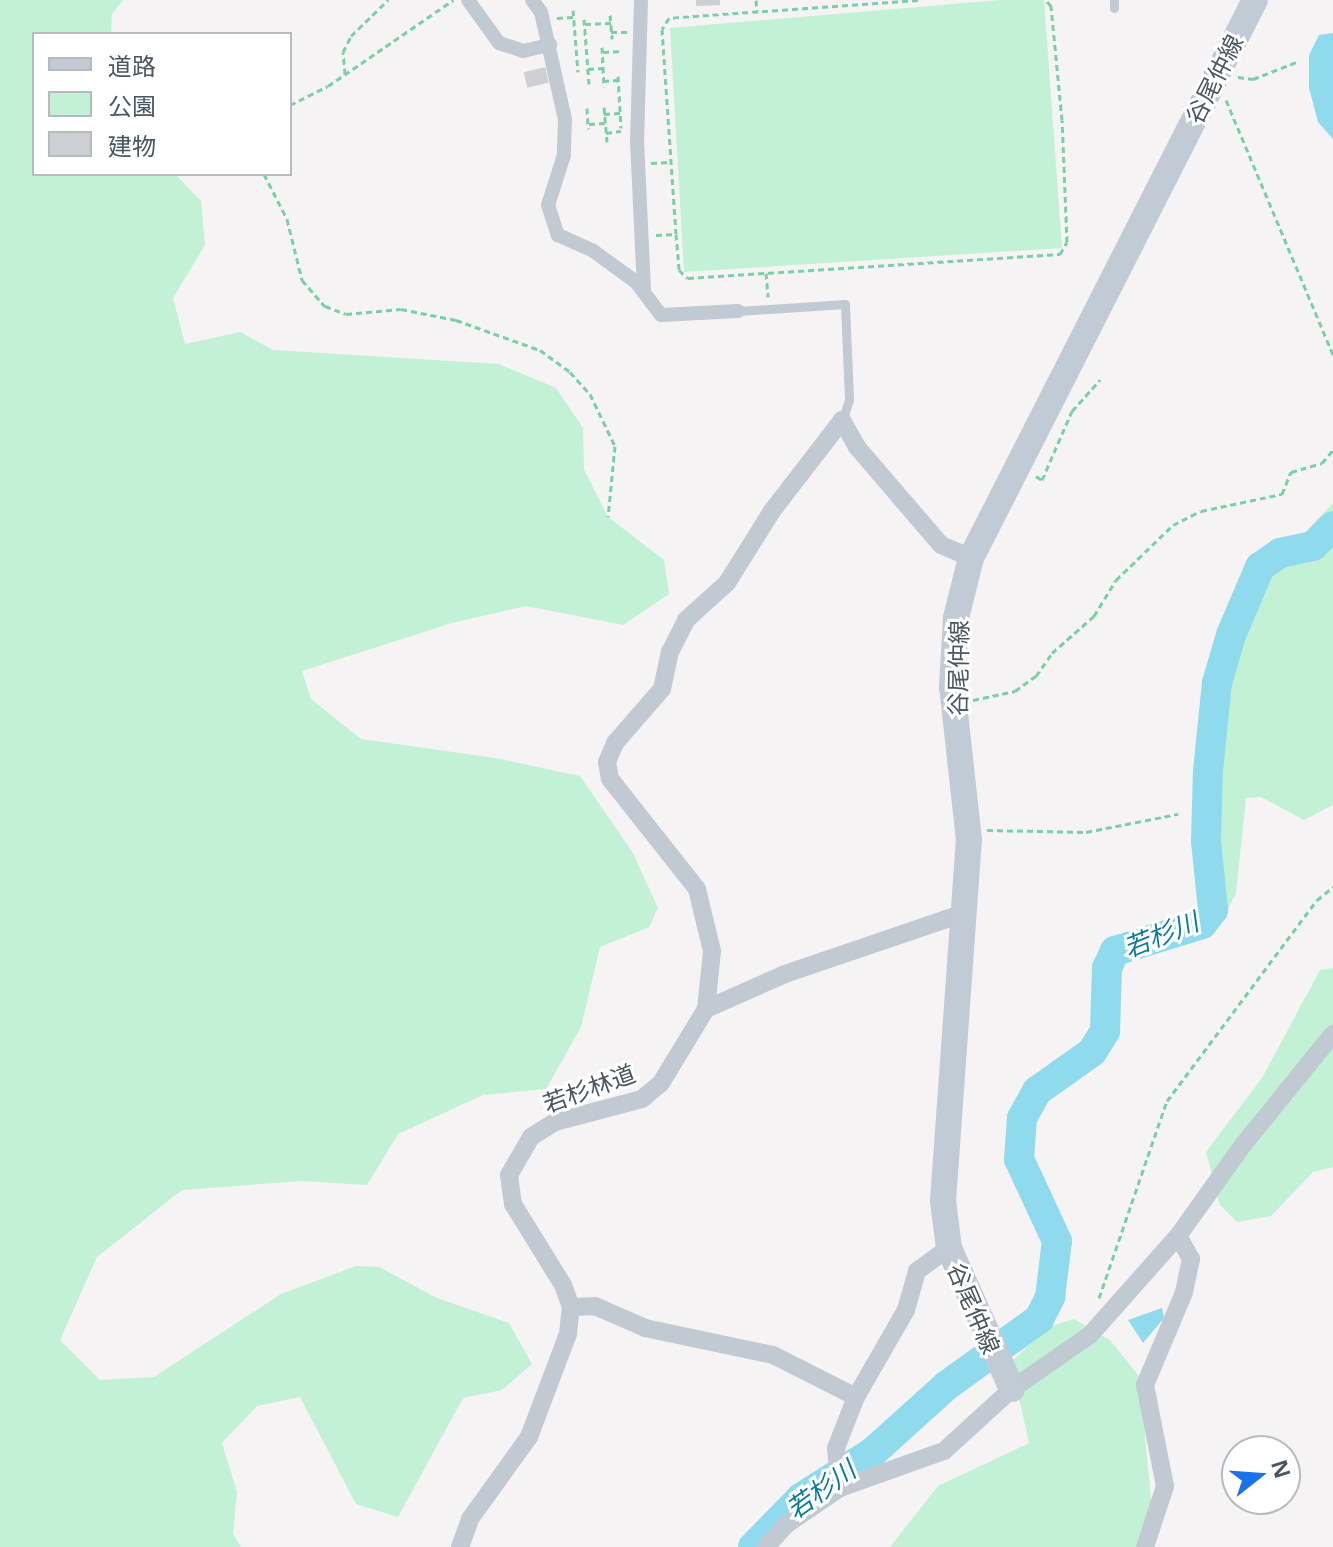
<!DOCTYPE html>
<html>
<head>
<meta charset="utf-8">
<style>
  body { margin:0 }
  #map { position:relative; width:1333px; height:1547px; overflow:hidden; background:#f5f3f3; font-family:"Noto Sans","Noto Sans JP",sans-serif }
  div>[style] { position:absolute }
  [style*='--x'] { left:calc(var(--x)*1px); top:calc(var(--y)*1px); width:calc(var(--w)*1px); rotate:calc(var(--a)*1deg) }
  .green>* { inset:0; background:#c3f1d5 }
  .water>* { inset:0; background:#90daee }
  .river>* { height:30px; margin:-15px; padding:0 15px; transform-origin:15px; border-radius:15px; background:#90daee }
  .building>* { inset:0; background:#cdcfd5; transform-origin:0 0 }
  .path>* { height:3px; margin-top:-1.5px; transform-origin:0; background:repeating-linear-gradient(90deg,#7ad0a6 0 6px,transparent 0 10px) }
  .service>* { height:9px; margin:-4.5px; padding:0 4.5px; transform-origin:4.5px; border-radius:4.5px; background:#c1cad2 }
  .pedestrian>* { height:14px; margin:-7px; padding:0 7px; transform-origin:7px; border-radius:7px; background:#c1cad2 }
  .minor>* { height:18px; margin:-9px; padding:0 9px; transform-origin:9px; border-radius:9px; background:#c1cad2 }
  .secondary>* { height:26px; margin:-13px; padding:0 13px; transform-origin:13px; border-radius:13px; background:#c1cbd6 }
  span { translate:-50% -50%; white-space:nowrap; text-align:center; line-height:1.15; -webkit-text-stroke:6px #fff; paint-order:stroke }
  .street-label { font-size:24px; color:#4a5661 }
  .water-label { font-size:26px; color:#0c7c9b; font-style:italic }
  .legend { position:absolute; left:32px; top:32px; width:260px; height:144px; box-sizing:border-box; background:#fff; border:2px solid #b7bbc0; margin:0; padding:10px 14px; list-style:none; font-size:24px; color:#4a5661 }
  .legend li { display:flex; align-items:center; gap:16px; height:40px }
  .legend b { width:40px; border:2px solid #b7bbc0 }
  .north { position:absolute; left:1221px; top:1435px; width:80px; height:80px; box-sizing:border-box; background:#fff; border:2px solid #b7bbc0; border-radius:50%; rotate:73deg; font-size:22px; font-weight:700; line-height:32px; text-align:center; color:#4a5661 }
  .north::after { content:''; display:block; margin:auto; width:28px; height:36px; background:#1a73e8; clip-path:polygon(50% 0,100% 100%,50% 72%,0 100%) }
</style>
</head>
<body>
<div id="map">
  <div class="green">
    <div style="clip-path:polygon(0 0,123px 0,112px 14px,111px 34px,34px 34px,34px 174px,175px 174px,201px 201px,205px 245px,173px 298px,185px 344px,240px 332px,273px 350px,499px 364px,556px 388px,583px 428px,584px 469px,608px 517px,664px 560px,669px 594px,623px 625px,526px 606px,452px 623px,302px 671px,311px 699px,361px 739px,495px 758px,580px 776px,633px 853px,658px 908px,649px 927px,600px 947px,581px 1027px,546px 1089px,483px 1095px,398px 1134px,367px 1185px,302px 1181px,182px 1190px,97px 1257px,60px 1340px,100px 1380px,154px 1377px,281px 1294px,356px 1266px,379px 1267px,437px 1298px,509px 1323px,532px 1364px,502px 1390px,463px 1398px,398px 1517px,356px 1504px,300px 1397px,257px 1406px,222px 1443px,237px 1492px,233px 1534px,241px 1547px,0 1547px)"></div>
    <div style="clip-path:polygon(1001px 0,1044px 0,1062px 248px,684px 272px,670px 28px)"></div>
    <div style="clip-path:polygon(1333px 503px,1333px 805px,1304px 820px,1261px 797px,1246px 798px,1236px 893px,1227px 911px,1197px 860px,1207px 686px,1275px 542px,1305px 533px)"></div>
    <div style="clip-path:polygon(1333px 968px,1333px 1167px,1313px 1172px,1271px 1216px,1237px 1222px,1220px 1205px,1206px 1152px,1262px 1078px,1320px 970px)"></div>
    <div style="clip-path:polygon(1074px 1319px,1110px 1340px,1139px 1376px,1152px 1509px,1142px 1547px,890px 1547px,938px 1486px,1029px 1443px,1011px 1362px,1048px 1327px)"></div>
  </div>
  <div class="water">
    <div style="clip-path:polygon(1333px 33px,1333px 139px,1318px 122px,1309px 88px,1309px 55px,1319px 35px)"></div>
    <div style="clip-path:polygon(1162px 1308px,1164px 1318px,1143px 1343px,1128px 1320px)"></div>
  </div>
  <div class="river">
    <div style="--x:753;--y:1547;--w:69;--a:-45.6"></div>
    <div style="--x:801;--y:1498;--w:85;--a:-32.6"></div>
    <div style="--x:873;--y:1452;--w:98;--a:-42.1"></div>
    <div style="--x:946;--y:1386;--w:115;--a:-35.8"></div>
    <div style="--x:1039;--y:1319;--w:25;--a:-63"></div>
    <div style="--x:1050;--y:1297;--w:56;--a:-82.9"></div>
    <div style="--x:1057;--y:1241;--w:90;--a:-114.9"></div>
    <div style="--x:1019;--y:1159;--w:41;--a:-85.8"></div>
    <div style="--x:1022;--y:1118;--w:31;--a:-61"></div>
    <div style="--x:1037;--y:1091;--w:67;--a:-35.3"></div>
    <div style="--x:1092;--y:1052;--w:25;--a:-58"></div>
    <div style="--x:1105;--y:1031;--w:63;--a:-88.2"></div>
    <div style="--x:1107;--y:968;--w:19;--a:-65"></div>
    <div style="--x:1115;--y:951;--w:91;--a:-17.2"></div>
    <div style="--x:1202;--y:924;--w:18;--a:-52"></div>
    <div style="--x:1213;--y:910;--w:69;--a:-95.8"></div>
    <div style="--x:1206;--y:841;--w:70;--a:-88.4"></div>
    <div style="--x:1208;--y:771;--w:88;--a:-84.2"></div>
    <div style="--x:1217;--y:683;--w:50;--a:-73.7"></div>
    <div style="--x:1231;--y:635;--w:74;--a:-66.9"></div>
    <div style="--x:1260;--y:567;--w:24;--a:-35"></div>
    <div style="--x:1280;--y:553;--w:34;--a:-12"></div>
    <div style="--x:1313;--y:546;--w:28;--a:-45"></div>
  </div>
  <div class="building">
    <div style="clip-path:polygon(696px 0,720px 0,720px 5px,696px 6px)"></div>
    <div style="left:545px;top:67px;width:16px;height:22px;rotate:76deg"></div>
  </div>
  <div class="path">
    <div style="--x:756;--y:0;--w:11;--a:85"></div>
    <div style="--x:918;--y:0;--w:250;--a:175.9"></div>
    <div style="--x:669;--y:18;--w:13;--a:122"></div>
    <div style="--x:662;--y:29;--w:205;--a:86.1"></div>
    <div style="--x:676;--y:234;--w:36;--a:85"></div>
    <div style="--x:679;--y:270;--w:12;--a:42"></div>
    <div style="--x:688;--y:278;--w:373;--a:-3.7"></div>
    <div style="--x:1060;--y:254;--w:14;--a:-60"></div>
    <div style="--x:1067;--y:242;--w:122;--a:-92.3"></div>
    <div style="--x:1062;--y:120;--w:115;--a:-95.5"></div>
    <div style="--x:1051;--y:6;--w:8;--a:-130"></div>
    <div style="--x:573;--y:10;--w:62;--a:85.4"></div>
    <div style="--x:610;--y:15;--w:24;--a:85"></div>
    <div style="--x:557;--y:18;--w:16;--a:-4"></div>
    <div style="--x:584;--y:19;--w:65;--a:85.6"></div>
    <div style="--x:585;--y:24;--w:26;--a:-2"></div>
    <div style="--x:611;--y:32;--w:16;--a:0"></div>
    <div style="--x:602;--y:47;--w:40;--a:87.1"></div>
    <div style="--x:603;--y:52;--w:20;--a:-3"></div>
    <div style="--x:588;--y:69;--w:15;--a:-4"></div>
    <div style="--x:345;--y:74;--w:22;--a:-95"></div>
    <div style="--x:343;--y:52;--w:18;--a:-63"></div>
    <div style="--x:351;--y:36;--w:52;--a:-44.2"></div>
    <div style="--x:618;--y:76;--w:52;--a:86.7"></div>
    <div style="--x:1238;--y:77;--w:15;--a:8"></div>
    <div style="--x:1253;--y:79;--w:49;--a:-21.4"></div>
    <div style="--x:603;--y:81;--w:15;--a:-4"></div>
    <div style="--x:1226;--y:100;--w:277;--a:67.2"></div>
    <div style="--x:290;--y:105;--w:42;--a:-26.6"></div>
    <div style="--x:328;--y:86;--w:152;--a:-34.5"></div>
    <div style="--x:604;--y:107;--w:35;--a:85"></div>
    <div style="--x:587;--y:108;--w:21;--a:87"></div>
    <div style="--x:604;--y:114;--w:16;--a:-4"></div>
    <div style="--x:589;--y:124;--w:16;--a:-4"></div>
    <div style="--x:606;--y:133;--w:15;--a:-8"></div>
    <div style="--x:651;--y:163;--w:20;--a:-3"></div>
    <div style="--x:264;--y:174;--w:51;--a:62.9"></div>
    <div style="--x:287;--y:219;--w:63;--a:76.2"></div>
    <div style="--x:302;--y:280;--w:35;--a:49"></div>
    <div style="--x:325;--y:306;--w:22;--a:21"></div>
    <div style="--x:346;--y:314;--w:55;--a:-5.2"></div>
    <div style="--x:401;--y:309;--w:56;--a:11.3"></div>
    <div style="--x:456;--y:320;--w:89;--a:19.7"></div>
    <div style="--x:540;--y:350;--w:37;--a:36"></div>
    <div style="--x:570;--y:372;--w:30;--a:48"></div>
    <div style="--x:590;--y:394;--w:58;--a:64.3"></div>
    <div style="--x:615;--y:446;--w:71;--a:95.6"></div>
    <div style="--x:656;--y:235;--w:20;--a:-3"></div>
    <div style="--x:766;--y:273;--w:24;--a:85"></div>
    <div style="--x:1036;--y:476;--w:7;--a:34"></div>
    <div style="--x:1042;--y:480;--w:75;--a:-66.5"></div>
    <div style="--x:1072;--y:411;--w:42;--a:-47.9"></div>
    <div style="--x:973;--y:700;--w:43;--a:-12.1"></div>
    <div style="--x:1015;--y:691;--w:26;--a:-36"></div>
    <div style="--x:1036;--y:676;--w:28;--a:-55"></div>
    <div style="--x:1052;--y:653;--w:56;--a:-41.4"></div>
    <div style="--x:1094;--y:616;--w:42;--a:-58.6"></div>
    <div style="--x:1116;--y:580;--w:79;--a:-44"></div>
    <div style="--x:1173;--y:525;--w:31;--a:-27"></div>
    <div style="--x:1201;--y:511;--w:83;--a:-11.9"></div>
    <div style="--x:1282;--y:494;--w:24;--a:-68"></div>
    <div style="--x:1291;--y:472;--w:32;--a:-16"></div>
    <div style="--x:1322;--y:463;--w:17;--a:-50"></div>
    <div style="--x:987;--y:830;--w:99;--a:1.2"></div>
    <div style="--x:1086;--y:832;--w:94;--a:-11.1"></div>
    <div style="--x:1099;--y:1298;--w:208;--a:-71"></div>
    <div style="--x:1167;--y:1101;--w:251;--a:-53.3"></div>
    <div style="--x:1317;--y:900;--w:21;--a:-39"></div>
  </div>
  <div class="service">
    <div style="--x:1114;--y:0;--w:8;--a:90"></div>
    <div style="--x:738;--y:311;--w:107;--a:-3.7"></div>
    <div style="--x:845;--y:304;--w:96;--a:87.6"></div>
    <div style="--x:849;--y:400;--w:21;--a:109"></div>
  </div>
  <div class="pedestrian">
    <div style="--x:468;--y:0;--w:53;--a:54.2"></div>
    <div style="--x:499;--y:43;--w:25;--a:18"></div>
    <div style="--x:523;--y:51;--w:28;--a:-13"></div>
    <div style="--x:532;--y:0;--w:15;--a:53"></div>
    <div style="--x:541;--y:12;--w:110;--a:77.4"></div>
    <div style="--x:565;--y:119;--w:36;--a:92"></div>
    <div style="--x:564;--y:155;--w:52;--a:107.7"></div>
    <div style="--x:548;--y:205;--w:32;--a:72"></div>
    <div style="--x:558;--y:235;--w:37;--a:24"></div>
    <div style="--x:592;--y:250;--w:54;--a:36"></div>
    <div style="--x:636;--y:282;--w:41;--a:52.9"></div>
    <div style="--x:661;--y:315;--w:77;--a:-3"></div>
    <div style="--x:641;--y:0;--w:141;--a:91.6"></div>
    <div style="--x:637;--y:141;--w:150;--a:87.3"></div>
  </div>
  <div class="minor">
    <div style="--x:706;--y:1009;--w:58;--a:-84.1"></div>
    <div style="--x:712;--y:951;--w:64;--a:-103.6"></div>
    <div style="--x:697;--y:889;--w:140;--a:-128.3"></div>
    <div style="--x:610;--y:779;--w:17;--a:-100"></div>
    <div style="--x:607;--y:762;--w:21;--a:-67"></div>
    <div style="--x:615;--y:743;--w:72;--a:-49"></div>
    <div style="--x:662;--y:689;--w:38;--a:-78"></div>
    <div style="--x:670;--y:652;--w:36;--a:-63"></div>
    <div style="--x:686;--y:620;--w:55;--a:-42.1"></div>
    <div style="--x:727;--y:583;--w:85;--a:-58"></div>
    <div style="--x:772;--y:511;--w:115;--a:-52.4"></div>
    <div style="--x:842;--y:420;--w:31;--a:61"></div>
    <div style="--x:857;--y:447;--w:129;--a:49.4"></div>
    <div style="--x:941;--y:545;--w:33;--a:23"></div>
    <div style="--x:571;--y:1307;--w:24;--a:-2"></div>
    <div style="--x:595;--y:1306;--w:55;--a:23.7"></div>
    <div style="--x:645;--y:1328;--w:131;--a:11.9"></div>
    <div style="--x:773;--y:1355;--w:93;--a:26.8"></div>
    <div style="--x:840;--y:1488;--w:40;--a:-95.7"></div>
    <div style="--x:836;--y:1448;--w:55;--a:-68.6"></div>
    <div style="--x:856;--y:1397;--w:100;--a:-60.1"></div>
    <div style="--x:906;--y:1310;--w:41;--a:-74.2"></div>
    <div style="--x:917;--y:1271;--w:39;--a:-36"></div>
    <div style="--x:460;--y:1547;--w:30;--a:-70"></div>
    <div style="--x:470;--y:1519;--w:101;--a:-54.3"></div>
    <div style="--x:529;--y:1437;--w:110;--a:-69.3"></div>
    <div style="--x:568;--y:1334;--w:27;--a:-84"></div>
    <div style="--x:571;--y:1307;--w:23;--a:-110"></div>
    <div style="--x:563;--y:1285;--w:95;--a:-121.7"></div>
    <div style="--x:513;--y:1204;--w:29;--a:-98"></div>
    <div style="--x:509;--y:1175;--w:44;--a:-59.9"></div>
    <div style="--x:531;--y:1137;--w:28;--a:-32"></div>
    <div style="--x:555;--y:1122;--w:90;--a:-14.8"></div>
    <div style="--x:642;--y:1099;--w:25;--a:-40"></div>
    <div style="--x:661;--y:1083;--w:87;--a:-58.7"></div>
    <div style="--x:706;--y:1009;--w:86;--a:-23.9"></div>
    <div style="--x:785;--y:974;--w:192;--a:-18.8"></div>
    <div style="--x:766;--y:1547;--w:31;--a:-48"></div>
    <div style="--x:787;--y:1524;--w:64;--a:-34.2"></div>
    <div style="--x:840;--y:1488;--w:110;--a:-19.6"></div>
    <div style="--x:944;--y:1451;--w:92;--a:-42.4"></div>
    <div style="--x:1012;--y:1389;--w:95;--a:-34.7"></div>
    <div style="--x:1090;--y:1335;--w:132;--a:-48.4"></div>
    <div style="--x:1178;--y:1236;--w:112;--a:-54.5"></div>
    <div style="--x:1243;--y:1145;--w:143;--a:-51"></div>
    <div style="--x:1145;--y:1547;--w:64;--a:-71.8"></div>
    <div style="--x:1165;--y:1486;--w:103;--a:-101.2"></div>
    <div style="--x:1145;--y:1385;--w:101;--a:-67.2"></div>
    <div style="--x:1184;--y:1292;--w:34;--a:-78"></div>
    <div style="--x:1191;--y:1259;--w:26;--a:-119"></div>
  </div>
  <div class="secondary">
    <div style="--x:1012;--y:1389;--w:154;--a:-114.1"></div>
    <div style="--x:949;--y:1248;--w:47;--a:-97.3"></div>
    <div style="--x:943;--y:1201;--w:362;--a:-85.9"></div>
    <div style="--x:969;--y:840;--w:154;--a:-96.3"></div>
    <div style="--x:952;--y:687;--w:69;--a:-86.7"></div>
    <div style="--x:956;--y:618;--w:62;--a:-76"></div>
    <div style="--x:971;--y:558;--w:626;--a:-63.03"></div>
  </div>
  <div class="street-label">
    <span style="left:1214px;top:79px;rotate:-63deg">谷尾仲線</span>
    <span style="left:958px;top:668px;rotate:-89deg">谷尾仲線</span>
    <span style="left:589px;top:1088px;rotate:-20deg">若杉林道</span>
    <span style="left:974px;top:1308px;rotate:67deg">谷尾仲線</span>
  </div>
  <div class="water-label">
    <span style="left:1161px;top:935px;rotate:-22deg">若杉川</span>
    <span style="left:821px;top:1490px;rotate:-36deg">若杉川</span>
  </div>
  <ul class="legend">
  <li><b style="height:10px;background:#c1cbd6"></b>道路</li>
  <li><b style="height:22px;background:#c3f1d5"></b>公園</li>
  <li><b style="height:22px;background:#cdcfd5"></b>建物</li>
  </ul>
  <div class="north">N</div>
</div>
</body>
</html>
